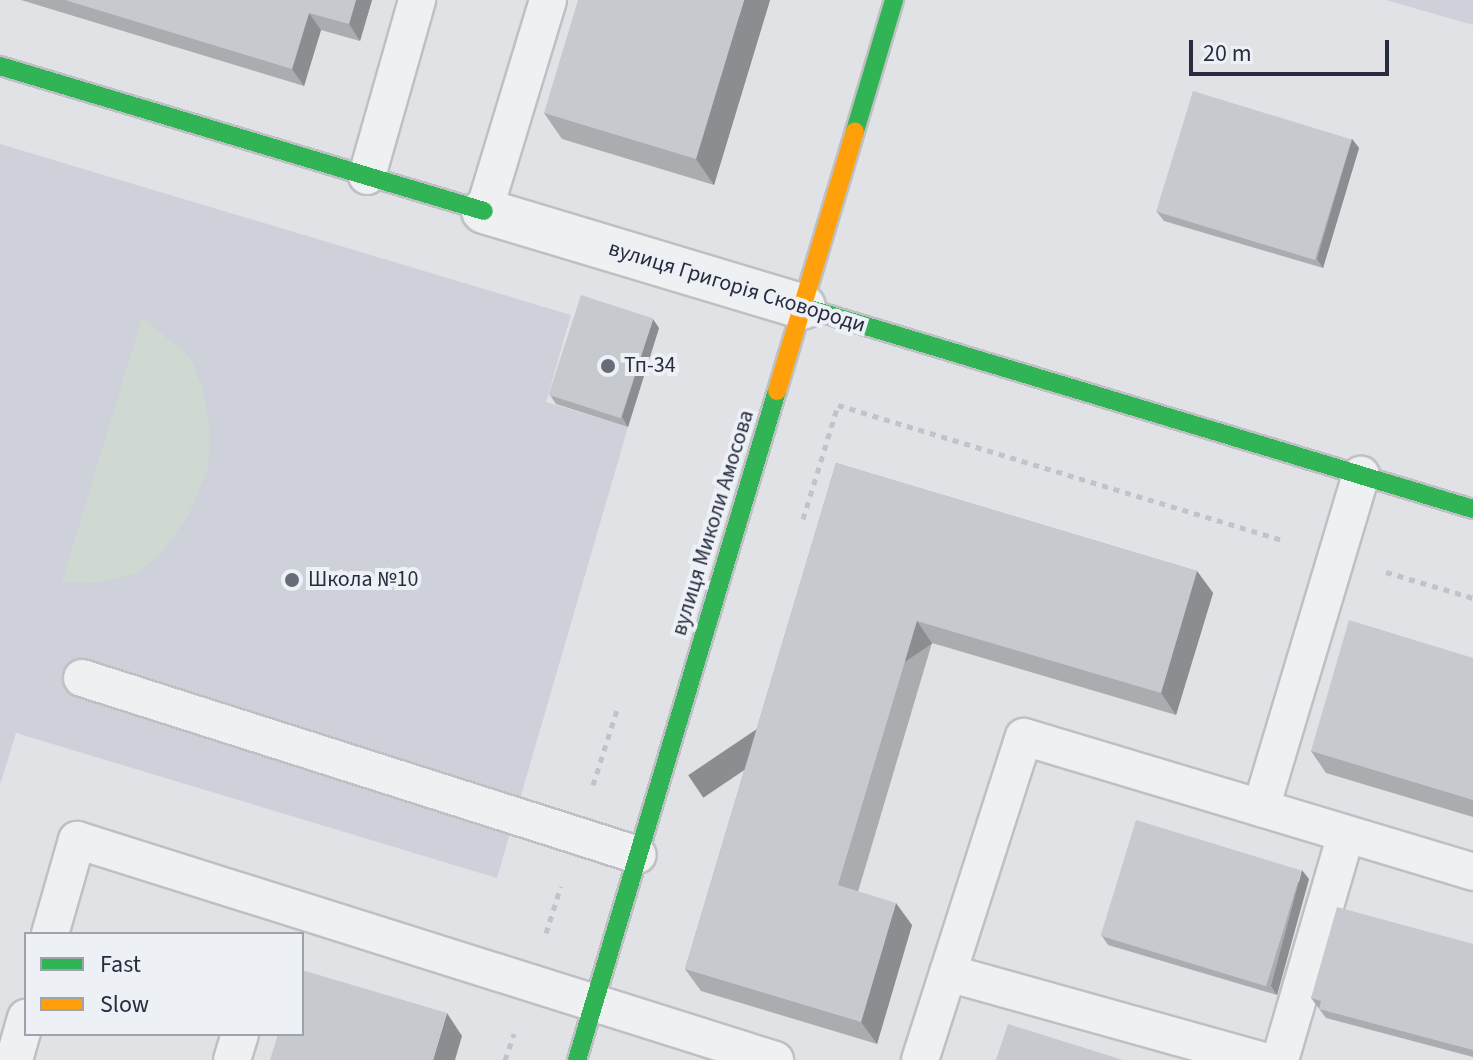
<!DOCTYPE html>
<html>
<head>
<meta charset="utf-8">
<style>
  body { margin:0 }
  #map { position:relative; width:1473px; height:1060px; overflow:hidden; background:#e0e2e6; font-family:"Source Sans 3",sans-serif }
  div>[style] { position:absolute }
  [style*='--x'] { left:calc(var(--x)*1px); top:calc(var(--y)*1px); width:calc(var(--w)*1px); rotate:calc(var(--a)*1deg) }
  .built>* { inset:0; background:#ced1d9 }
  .green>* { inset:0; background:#d0d9d1 }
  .path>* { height:5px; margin-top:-2.5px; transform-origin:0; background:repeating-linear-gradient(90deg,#c2c3c8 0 6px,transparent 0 12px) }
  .roads { filter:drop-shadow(2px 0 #bec0c4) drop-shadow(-2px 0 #bec0c4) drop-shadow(0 2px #bec0c4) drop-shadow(0 -2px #bec0c4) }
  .lane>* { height:36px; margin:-18px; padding:0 18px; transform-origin:18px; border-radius:18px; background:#eff0f2 }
  .street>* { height:44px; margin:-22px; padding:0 22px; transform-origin:22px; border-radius:22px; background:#eff0f2 }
  .fast>* { height:18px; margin:-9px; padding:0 9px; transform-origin:9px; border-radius:9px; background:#30b455 }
  .slow>* { height:18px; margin:-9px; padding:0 9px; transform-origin:9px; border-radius:9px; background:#ff9f0a }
  .wall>* { inset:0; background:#aaadb0 }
  .shaded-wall>* { inset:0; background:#8b8d90; transform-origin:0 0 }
  .building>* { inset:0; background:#c6c9cd; transform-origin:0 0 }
  .dots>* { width:22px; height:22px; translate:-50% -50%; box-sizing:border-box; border:4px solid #edf0f5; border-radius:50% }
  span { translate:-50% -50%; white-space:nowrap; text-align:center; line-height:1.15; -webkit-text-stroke:8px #edf0f5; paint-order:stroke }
  .street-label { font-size:22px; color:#272d3f }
  .poi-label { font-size:22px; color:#272d3f }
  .left { translate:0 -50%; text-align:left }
  .legend { position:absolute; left:24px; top:932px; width:280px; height:104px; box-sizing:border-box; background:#edf0f5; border:2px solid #9ea2ac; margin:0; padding:10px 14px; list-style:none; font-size:24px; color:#272d3f }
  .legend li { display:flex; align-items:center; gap:16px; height:40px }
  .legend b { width:40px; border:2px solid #9ea2ac }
  .scale { position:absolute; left:1189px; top:40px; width:200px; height:36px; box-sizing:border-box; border:4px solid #272d3f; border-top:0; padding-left:10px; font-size:24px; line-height:28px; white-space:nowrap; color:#272d3f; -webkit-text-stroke:6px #edf0f5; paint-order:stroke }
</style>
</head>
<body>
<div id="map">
  <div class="built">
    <div style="clip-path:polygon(1386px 0,1473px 0,1473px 25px)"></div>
    <div style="clip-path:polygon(0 144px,571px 315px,546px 402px,628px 427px,497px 878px,16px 733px,0 785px)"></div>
  </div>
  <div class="green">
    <div style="clip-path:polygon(142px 318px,190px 357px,203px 390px,210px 430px,208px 468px,189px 514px,163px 551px,138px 573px,97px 583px,62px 582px)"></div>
  </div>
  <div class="path">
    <div style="--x:803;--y:519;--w:119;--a:-72.9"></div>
    <div style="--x:838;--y:405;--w:467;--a:16.9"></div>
    <div style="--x:1386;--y:572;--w:91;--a:16.6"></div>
    <div style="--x:593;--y:785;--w:79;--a:-72.3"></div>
    <div style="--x:546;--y:933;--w:49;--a:-72.3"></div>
    <div style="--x:505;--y:1060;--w:28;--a:-71"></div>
  </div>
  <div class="roads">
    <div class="lane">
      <div style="--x:367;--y:176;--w:183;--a:-74.1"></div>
      <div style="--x:484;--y:211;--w:220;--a:-73.1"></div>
      <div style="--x:82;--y:678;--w:583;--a:17.66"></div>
      <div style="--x:1261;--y:808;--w:348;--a:-73.3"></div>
      <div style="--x:50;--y:934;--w:98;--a:-74"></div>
      <div style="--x:77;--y:840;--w:732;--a:17.49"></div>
      <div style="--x:948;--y:973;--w:323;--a:15.6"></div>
      <div style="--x:14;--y:1060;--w:44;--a:-74.1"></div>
      <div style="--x:232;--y:1060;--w:27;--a:-73"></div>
      <div style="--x:920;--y:1060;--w:339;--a:-72.2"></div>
      <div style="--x:1024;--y:737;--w:469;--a:16.7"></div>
      <div style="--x:1280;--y:1060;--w:235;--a:-73.7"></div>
    </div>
    <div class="street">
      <div style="--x:484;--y:211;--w:333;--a:16.7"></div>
    </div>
    <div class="fast">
      <div style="--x:0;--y:66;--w:505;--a:16.68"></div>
      <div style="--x:855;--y:131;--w:137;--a:-73.4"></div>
      <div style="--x:803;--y:307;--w:700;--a:16.78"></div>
      <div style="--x:577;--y:1060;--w:698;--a:-73.36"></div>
    </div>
    <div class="slow">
      <div style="--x:777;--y:391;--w:271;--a:-73.3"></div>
    </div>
  </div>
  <div class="wall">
    <div style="clip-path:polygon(21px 0,372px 0,360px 41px,321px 30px,304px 86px)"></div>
    <div style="clip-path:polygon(770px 0,714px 185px,562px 139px,544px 113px)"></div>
    <div style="clip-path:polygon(1352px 139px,1359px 148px,1323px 268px,1164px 221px,1157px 212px)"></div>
    <div style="clip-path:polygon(659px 328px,628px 427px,556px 404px,550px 395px)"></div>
    <div style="clip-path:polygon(836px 463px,1197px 571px,1213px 593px,1176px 715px,932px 643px,858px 892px,912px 925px,877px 1044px,701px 991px,685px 969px)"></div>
    <div style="clip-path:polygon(1473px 658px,1473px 817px,1326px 773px,1311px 751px)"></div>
    <div style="clip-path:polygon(1309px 879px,1277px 995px,1108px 945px,1102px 936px)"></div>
    <div style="clip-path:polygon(1473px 944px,1473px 1057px,1326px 1018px,1311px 998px)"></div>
  </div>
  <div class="shaded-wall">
    <div style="clip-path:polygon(356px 0,372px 0,360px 41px,349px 24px)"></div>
    <div style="clip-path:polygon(744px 0,770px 0,714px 185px,696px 159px)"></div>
    <div style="clip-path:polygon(309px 13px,321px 30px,304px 86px,292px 69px)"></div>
    <div style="clip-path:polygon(1352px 139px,1359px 148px,1323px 268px,1317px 259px)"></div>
    <div style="clip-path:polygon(653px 319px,659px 328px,628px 427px,622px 417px)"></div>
    <div style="clip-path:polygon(1197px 571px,1213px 593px,1176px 715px,1161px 693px)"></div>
    <div style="left:917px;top:621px;width:27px;height:276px;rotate:56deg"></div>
    <div style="clip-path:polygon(1302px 870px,1309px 879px,1277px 995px,1271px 986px)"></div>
    <div style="clip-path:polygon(896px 903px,912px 925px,877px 1044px,861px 1022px)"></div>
    <div style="clip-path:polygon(447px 1013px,462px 1036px,455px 1060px,433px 1060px)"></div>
  </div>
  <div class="building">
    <div style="clip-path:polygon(65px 0,356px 0,349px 24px,309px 13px,292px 69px)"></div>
    <div style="clip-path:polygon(578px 0,744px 0,696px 159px,544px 113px)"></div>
    <div style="left:1193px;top:91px;width:166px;height:126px;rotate:17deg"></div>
    <div style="left:581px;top:295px;width:76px;height:105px;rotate:18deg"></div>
    <div style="clip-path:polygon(836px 463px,1197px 571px,1161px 693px,917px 621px,838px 885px,896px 903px,861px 1022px,685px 969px)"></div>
    <div style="clip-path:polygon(1349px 620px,1473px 658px,1473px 800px,1311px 751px)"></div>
    <div style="left:1136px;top:820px;width:173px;height:121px;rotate:17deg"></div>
    <div style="clip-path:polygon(1337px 907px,1473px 944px,1473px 1050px,1319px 1009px,1321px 1001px,1311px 998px)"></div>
    <div style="clip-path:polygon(302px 970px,447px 1013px,433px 1060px,270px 1060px,278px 1034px,302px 1034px)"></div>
    <div style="clip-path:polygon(1008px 1024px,1123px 1060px,996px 1060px)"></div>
  </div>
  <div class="dots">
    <div style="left:608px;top:366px;background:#686c79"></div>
    <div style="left:292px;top:580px;background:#686c79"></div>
  </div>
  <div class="street-label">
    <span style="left:737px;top:287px;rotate:17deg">вулиця Григорія Сковороди</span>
    <span style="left:713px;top:523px;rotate:-73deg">вулиця Миколи Амосова</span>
  </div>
  <div class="poi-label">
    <span class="left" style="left:624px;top:366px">Тп-34</span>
    <span class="left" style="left:308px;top:580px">Школа №10</span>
  </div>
  <ul class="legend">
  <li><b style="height:10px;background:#30b455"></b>Fast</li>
  <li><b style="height:10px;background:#ff9f0a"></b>Slow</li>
  </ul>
  <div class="scale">20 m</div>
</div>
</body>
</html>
